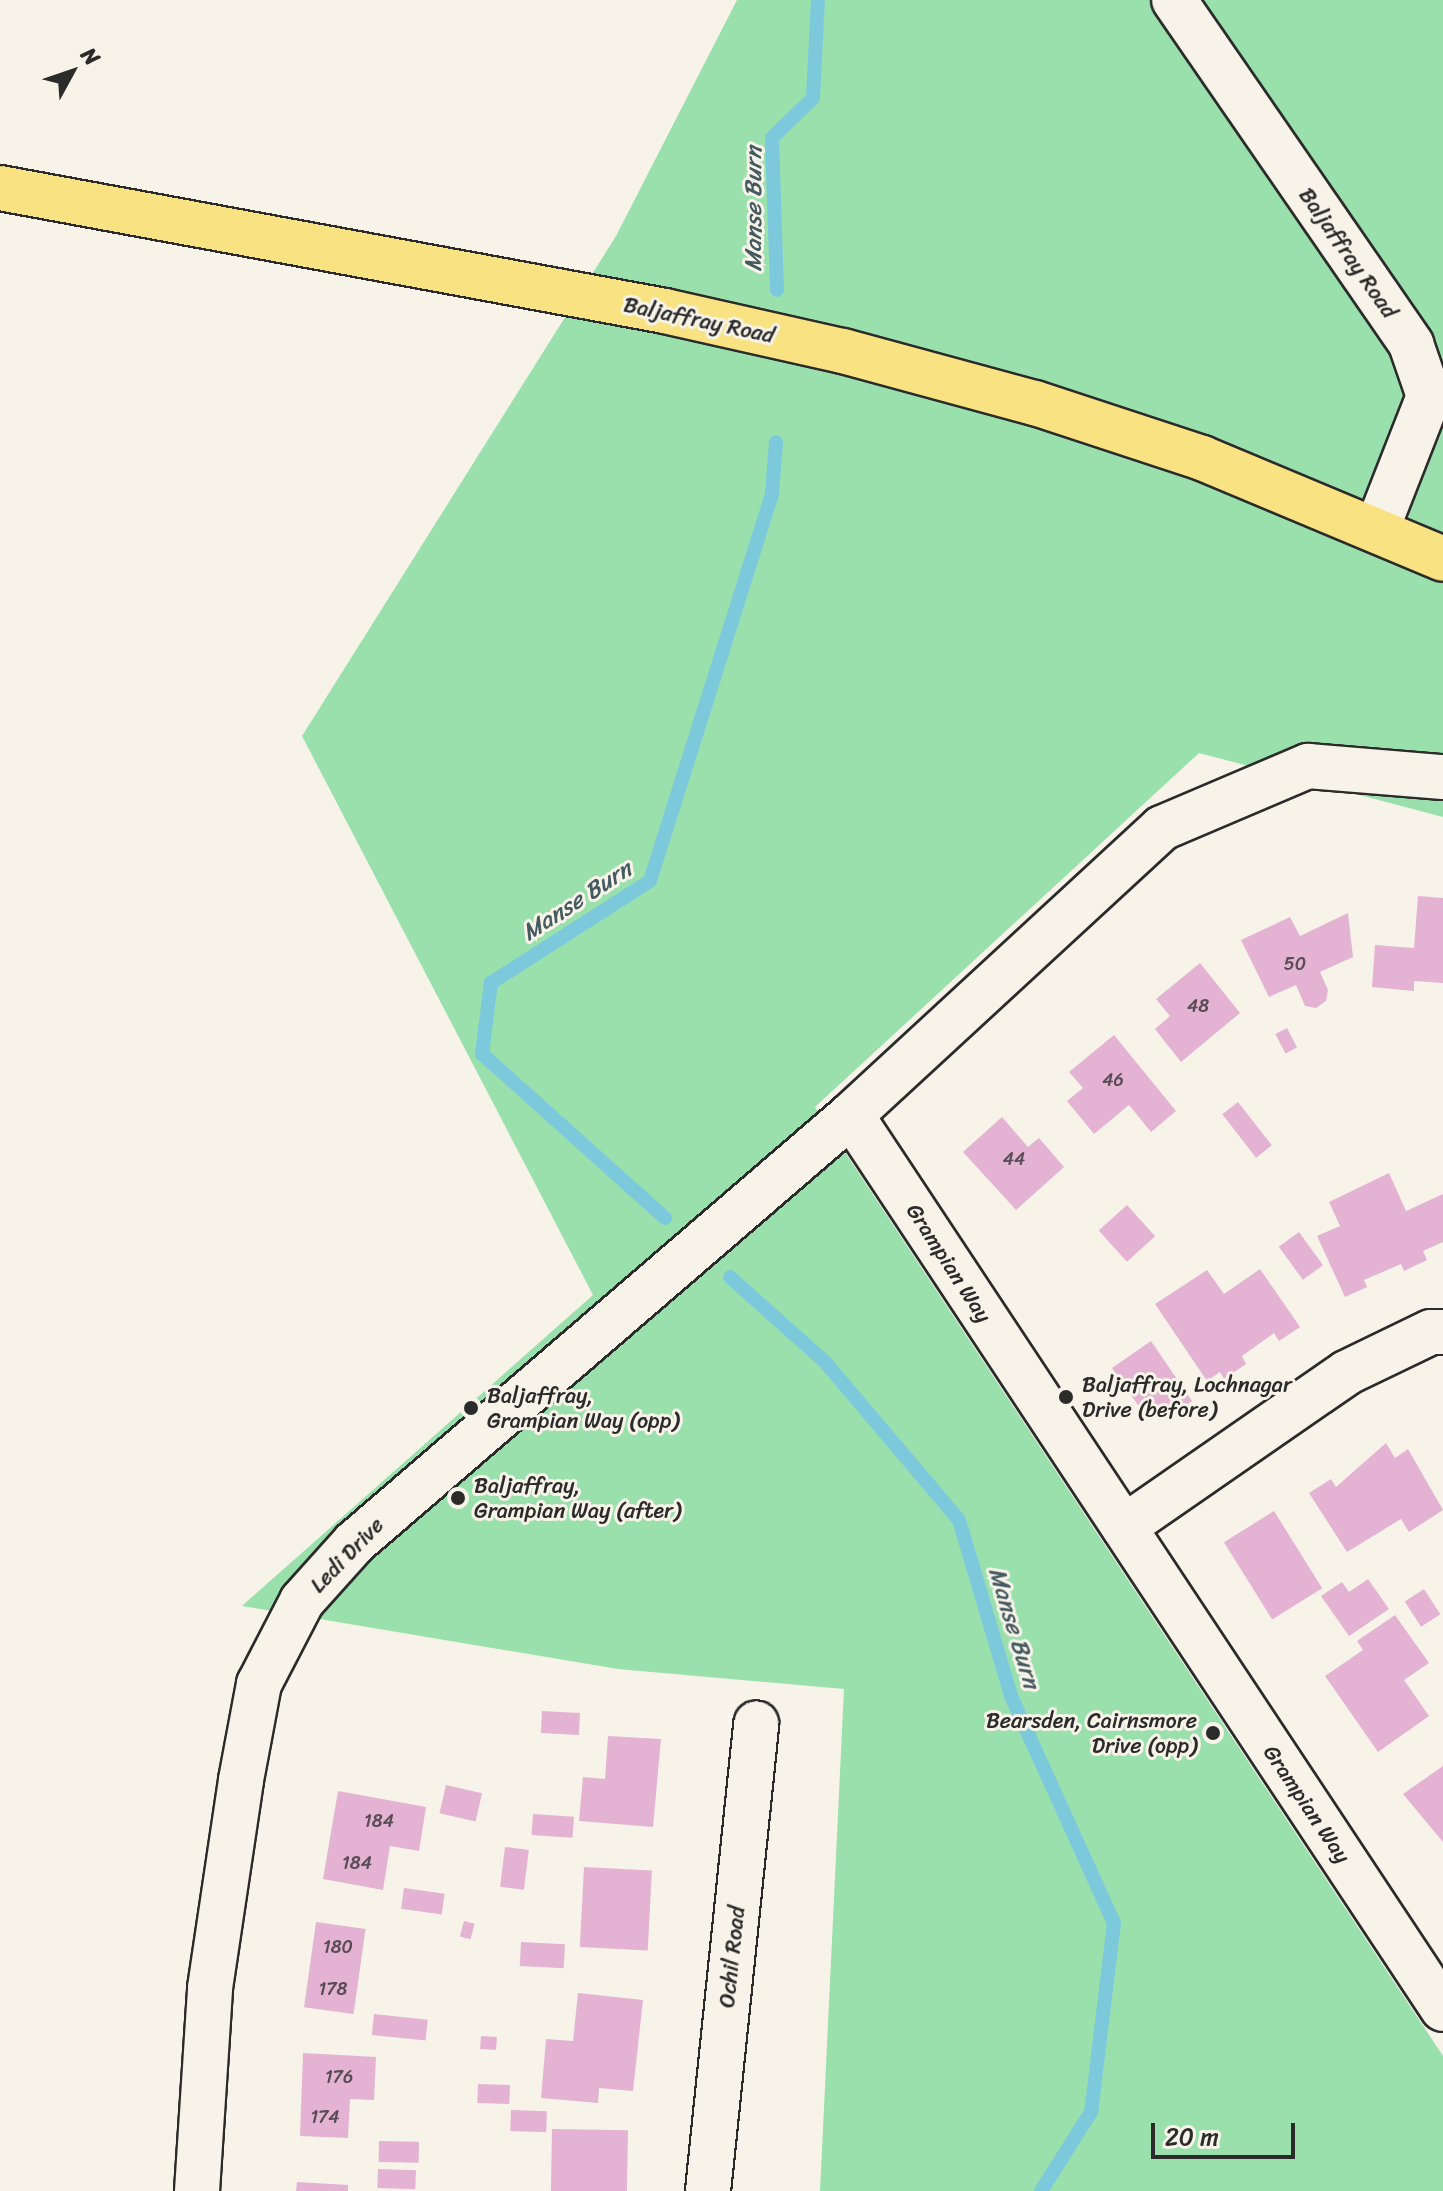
<!DOCTYPE html>
<html>
<head>
<meta charset="utf-8">
<style>
  body { margin:0 }
  #map { position:relative; width:1443px; height:2191px; overflow:hidden; background:#f7f3e8; font-family:Sriracha,sans-serif }
  div>[style] { position:absolute }
  [style*='--x'] { left:calc(var(--x)*1px); top:calc(var(--y)*1px); width:calc(var(--w)*1px); rotate:calc(var(--a)*1deg) }
  .green>* { inset:0; background:#9ae0ad }
  .stream>* { height:14px; margin:-7px; padding:0 7px; transform-origin:7px; border-radius:7px; background:#7dc9dc }
  .building>* { inset:0; background:#e4b3d3; transform-origin:0 0 }
  .roads { filter:drop-shadow(2px 0 #2b2b2b) drop-shadow(-2px 0 #2b2b2b) drop-shadow(0 2px #2b2b2b) drop-shadow(0 -2px #2b2b2b) }
  .minor>* { height:44px; margin:-22px; padding:0 22px; transform-origin:22px; border-radius:22px; background:#f7f3e8 }
  .major>* { height:44px; margin:-22px; padding:0 22px; transform-origin:22px; border-radius:22px; background:#f8e281 }
  .dots>* { width:22px; height:22px; translate:-50% -50%; box-sizing:border-box; border:4px solid #f7f3e8; border-radius:50% }
  span { translate:-50% -50%; white-space:nowrap; text-align:center; line-height:1.15; -webkit-text-stroke:6px #f7f3e8; paint-order:stroke }
  .number-label { font-size:18px; color:#594d55 }
  .number-label span { -webkit-text-stroke-width:0 }
  .street-label { font-size:22px; color:#2b2b2b }
  .poi-label { font-size:22px; color:#2b2b2b }
  .left { translate:0 -50%; text-align:left }
  .right { translate:-100% -50%; text-align:right }
  .water-label { font-size:24px; color:#445a60; font-style:italic }
  .north { position:absolute; left:32px; top:32px; width:80px; height:80px; -webkit-text-stroke:6px #f7f3e8; paint-order:stroke; rotate:50deg; font-size:22px; font-weight:700; line-height:32px; text-align:center; color:#2b2b2b }
  .north::after { content:''; display:block; margin:auto; width:28px; height:36px; background:#2b2b2b; clip-path:polygon(50% 0,100% 100%,50% 72%,0 100%) }
  .scale { position:absolute; left:1151px; top:2123px; width:144px; height:36px; box-sizing:border-box; border:4px solid #2b2b2b; border-top:0; padding-left:10px; font-size:24px; line-height:28px; white-space:nowrap; color:#2b2b2b; -webkit-text-stroke:6px #f7f3e8; paint-order:stroke }
</style>
</head>
<body>
<div id="map">
  <div class="green">
    <div style="clip-path:polygon(737px 0,1443px 0,1443px 817px,1199px 753px,815px 1107px,1443px 2056px,1443px 2191px,820px 2191px,844px 1689px,618px 1669px,242px 1606px,593px 1295px,302px 736px,616px 236px)"></div>
  </div>
  <div class="stream">
    <div style="--x:777;--y:290;--w:152;--a:-91.9"></div>
    <div style="--x:772;--y:138;--w:57;--a:-44.3"></div>
    <div style="--x:813;--y:98;--w:98;--a:-87.1"></div>
    <div style="--x:665;--y:1218;--w:246;--a:-138.1"></div>
    <div style="--x:482;--y:1054;--w:72;--a:-82.8"></div>
    <div style="--x:491;--y:983;--w:189;--a:-32.7"></div>
    <div style="--x:650;--y:881;--w:407;--a:-72.5"></div>
    <div style="--x:772;--y:493;--w:51;--a:-85.5"></div>
    <div style="--x:730;--y:1277;--w:127;--a:41.8"></div>
    <div style="--x:825;--y:1362;--w:207;--a:49.7"></div>
    <div style="--x:959;--y:1520;--w:184;--a:73.5"></div>
    <div style="--x:1011;--y:1696;--w:249;--a:65.6"></div>
    <div style="--x:1114;--y:1923;--w:190;--a:96.9"></div>
    <div style="--x:1091;--y:2112;--w:93;--a:122.3"></div>
  </div>
  <div class="building">
    <div style="clip-path:polygon(1418px 896px,1443px 898px,1443px 983px,1414px 981px,1414px 991px,1372px 987px,1375px 945px,1414px 948px)"></div>
    <div style="clip-path:polygon(1348px 913px,1353px 957px,1320px 972px,1328px 990px,1326px 1001px,1316px 1008px,1305px 1006px,1296px 985px,1269px 997px,1241px 940px,1290px 917px,1300px 936px)"></div>
    <div style="clip-path:polygon(1200px 963px,1240px 1013px,1181px 1062px,1155px 1029px,1170px 1016px,1156px 999px)"></div>
    <div style="left:1287px;top:1028px;width:22px;height:13px;rotate:63deg"></div>
    <div style="clip-path:polygon(1114px 1035px,1176px 1111px,1151px 1132px,1129px 1105px,1094px 1134px,1067px 1101px,1083px 1088px,1069px 1072px)"></div>
    <div style="left:1238px;top:1102px;width:55px;height:20px;rotate:52deg"></div>
    <div style="clip-path:polygon(1002px 1117px,1028px 1147px,1039px 1138px,1064px 1167px,1016px 1210px,963px 1152px)"></div>
    <div style="clip-path:polygon(1389px 1173px,1406px 1211px,1443px 1194px,1443px 1242px,1423px 1251px,1427px 1260px,1404px 1271px,1401px 1264px,1364px 1280px,1367px 1287px,1345px 1297px,1317px 1236px,1340px 1226px,1329px 1202px)"></div>
    <div style="left:1127px;top:1205px;width:42px;height:38px;rotate:48deg"></div>
    <div style="left:1299px;top:1232px;width:41px;height:25px;rotate:54deg"></div>
    <div style="clip-path:polygon(1260px 1269px,1300px 1327px,1279px 1341px,1274px 1333px,1242px 1356px,1246px 1364px,1224px 1379px,1220px 1372px,1207px 1381px,1155px 1304px,1207px 1270px,1224px 1294px)"></div>
    <div style="clip-path:polygon(1151px 1341px,1192px 1401px,1171px 1416px,1164px 1406px,1147px 1418px,1112px 1368px)"></div>
    <div style="clip-path:polygon(1386px 1443px,1395px 1458px,1408px 1449px,1443px 1510px,1409px 1532px,1401px 1519px,1347px 1552px,1309px 1493px,1331px 1479px,1336px 1487px)"></div>
    <div style="left:1274px;top:1511px;width:91px;height:59px;rotate:58deg"></div>
    <div style="clip-path:polygon(1368px 1579px,1389px 1609px,1349px 1636px,1321px 1596px,1342px 1582px,1349px 1592px)"></div>
    <div style="left:1424px;top:1589px;width:30px;height:23px;rotate:57deg"></div>
    <div style="clip-path:polygon(1395px 1615px,1429px 1663px,1404px 1680px,1429px 1716px,1378px 1752px,1325px 1676px,1363px 1650px,1357px 1641px)"></div>
    <div style="left:542px;top:1711px;width:38px;height:22px;rotate:3deg"></div>
    <div style="clip-path:polygon(608px 1736px,661px 1739px,653px 1827px,579px 1821px,583px 1777px,605px 1779px)"></div>
    <div style="clip-path:polygon(1443px 1766px,1443px 1842px,1403px 1794px)"></div>
    <div style="left:446px;top:1785px;width:37px;height:29px;rotate:13deg"></div>
    <div style="clip-path:polygon(338px 1791px,426px 1807px,419px 1851px,390px 1846px,383px 1890px,323px 1879px)"></div>
    <div style="left:533px;top:1814px;width:41px;height:21px;rotate:4deg"></div>
    <div style="left:505px;top:1847px;width:24px;height:40px;rotate:7deg"></div>
    <div style="left:584px;top:1867px;width:68px;height:80px;rotate:3deg"></div>
    <div style="left:404px;top:1888px;width:41px;height:21px;rotate:8deg"></div>
    <div style="left:464px;top:1921px;width:11px;height:16px;rotate:15deg"></div>
    <div style="left:316px;top:1922px;width:50px;height:86px;rotate:8deg"></div>
    <div style="left:521px;top:1942px;width:44px;height:24px;rotate:3deg"></div>
    <div style="clip-path:polygon(578px 1993px,643px 2000px,633px 2091px,599px 2088px,598px 2103px,541px 2098px,546px 2039px,573px 2041px)"></div>
    <div style="left:374px;top:2014px;width:54px;height:21px;rotate:6deg"></div>
    <div style="left:481px;top:2036px;width:16px;height:13px;rotate:4deg"></div>
    <div style="clip-path:polygon(303px 2053px,376px 2057px,374px 2100px,350px 2099px,348px 2138px,300px 2136px)"></div>
    <div style="left:478px;top:2084px;width:32px;height:19px;rotate:2deg"></div>
    <div style="left:511px;top:2110px;width:36px;height:21px;rotate:2deg"></div>
    <div style="left:552px;top:2129px;width:76px;height:62px;rotate:1deg"></div>
    <div style="left:379px;top:2141px;width:40px;height:21px;rotate:1deg"></div>
    <div style="left:378px;top:2169px;width:38px;height:19px;rotate:2deg"></div>
    <div style="clip-path:polygon(297px 2182px,348px 2185px,348px 2191px,296px 2191px)"></div>
  </div>
  <div class="roads">
    <div class="minor">
      <div style="--x:1174;--y:0;--w:418;--a:55.4"></div>
      <div style="--x:1411;--y:344;--w:55;--a:70.9"></div>
      <div style="--x:1429;--y:396;--w:143;--a:111.4"></div>
      <div style="--x:851;--y:1115;--w:1072;--a:56.49"></div>
      <div style="--x:1124;--y:1527;--w:270;--a:-34.7"></div>
      <div style="--x:1346;--y:1373;--w:94;--a:-25.8"></div>
      <div style="--x:1431;--y:1332;--w:12;--a:0"></div>
      <div style="--x:197;--y:2191;--w:203;--a:-86.3"></div>
      <div style="--x:210;--y:1988;--w:210;--a:-81.5"></div>
      <div style="--x:241;--y:1780;--w:98;--a:-79.4"></div>
      <div style="--x:259;--y:1684;--w:93;--a:-62.6"></div>
      <div style="--x:302;--y:1601;--w:78;--a:-48.1"></div>
      <div style="--x:354;--y:1543;--w:656;--a:-40.73"></div>
      <div style="--x:851;--y:1115;--w:423;--a:-42.7"></div>
      <div style="--x:1162;--y:828;--w:159;--a:-23"></div>
      <div style="--x:1308;--y:766;--w:135;--a:4.7"></div>
      <div style="--x:708;--y:2191;--w:470;--a:-84.1"></div>
    </div>
    <div class="major">
      <div style="--x:0;--y:188;--w:676;--a:10.48"></div>
      <div style="--x:665;--y:311;--w:182;--a:12.7"></div>
      <div style="--x:843;--y:351;--w:199;--a:15.2"></div>
      <div style="--x:1035;--y:403;--w:176;--a:18.2"></div>
      <div style="--x:1202;--y:458;--w:261;--a:22.7"></div>
    </div>
  </div>
  <div class="dots">
    <div style="left:1066px;top:1397px;background:#2b2b2b"></div>
    <div style="left:471px;top:1408px;background:#2b2b2b"></div>
    <div style="left:458px;top:1498px;background:#2b2b2b"></div>
    <div style="left:1213px;top:1733px;background:#2b2b2b"></div>
  </div>
  <div class="number-label">
    <span style="left:1295px;top:964px">50</span>
    <span style="left:1198px;top:1006px">48</span>
    <span style="left:1113px;top:1080px">46</span>
    <span style="left:1014px;top:1159px">44</span>
    <span style="left:379px;top:1821px">184</span>
    <span style="left:357px;top:1863px">184</span>
    <span style="left:338px;top:1947px">180</span>
    <span style="left:333px;top:1989px">178</span>
    <span style="left:339px;top:2077px">176</span>
    <span style="left:325px;top:2117px">174</span>
  </div>
  <div class="street-label">
    <span style="left:1348px;top:253px;rotate:55deg">Baljaffray Road</span>
    <span style="left:699px;top:320px;rotate:12deg">Baljaffray Road</span>
    <span style="left:949px;top:1263px;rotate:57deg">Grampian Way</span>
    <span style="left:347px;top:1555px;rotate:-46deg">Ledi Drive</span>
    <span style="left:1307px;top:1804px;rotate:56deg">Grampian Way</span>
    <span style="left:732px;top:1957px;rotate:-84deg">Ochil Road</span>
  </div>
  <div class="poi-label">
    <span class="left" style="left:1082px;top:1397px">Baljaffray, Lochnagar<br>Drive (before)</span>
    <span class="left" style="left:487px;top:1408px">Baljaffray,<br>Grampian Way (opp)</span>
    <span class="left" style="left:474px;top:1498px">Baljaffray,<br>Grampian Way (after)</span>
    <span class="right" style="left:1197px;top:1733px">Bearsden, Cairnsmore<br>Drive (opp)</span>
  </div>
  <div class="water-label">
    <span style="left:754px;top:209px;rotate:-90deg">Manse Burn</span>
    <span style="left:577px;top:901px;rotate:-33deg">Manse Burn</span>
    <span style="left:1014px;top:1628px;rotate:73deg">Manse Burn</span>
  </div>
  <div class="north">N</div>
  <div class="scale">20 m</div>
</div>
</body>
</html>
